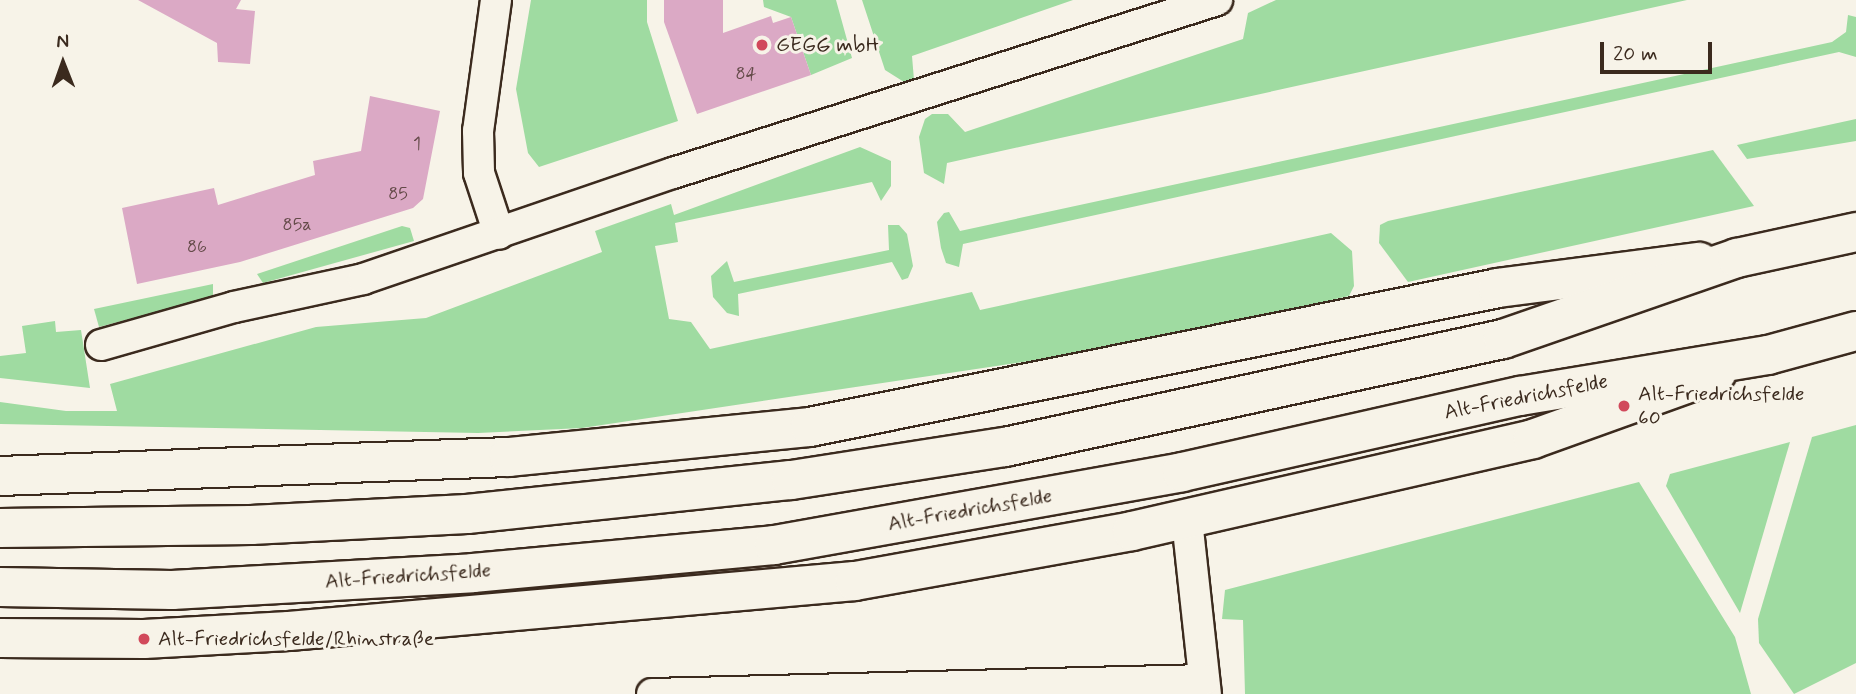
<!DOCTYPE html>
<html>
<head>
<meta charset="utf-8">
<style>
  body { margin:0 }
  #map { position:relative; width:1856px; height:694px; overflow:hidden; background:#f7f3e8; font-family:Mynerve,sans-serif }
  div>[style] { position:absolute }
  [style*='--x'] { left:calc(var(--x)*1px); top:calc(var(--y)*1px); width:calc(var(--w)*1px); rotate:calc(var(--a)*1deg) }
  .green>* { inset:0; background:#9fdba1 }
  .building>* { inset:0; background:#dba9c5 }
  .roads { filter:drop-shadow(2px 0 #3b2a1e) drop-shadow(-2px 0 #3b2a1e) drop-shadow(0 2px #3b2a1e) drop-shadow(0 -2px #3b2a1e) }
  .street>* { height:30px; margin:-15px; padding:0 15px; transform-origin:15px; border-radius:15px; background:#f7f3e8 }
  .secondary>* { height:38px; margin:-19px; padding:0 19px; transform-origin:19px; border-radius:19px; background:#f7f3e8 }
  .primary>* { height:38px; margin:-19px; padding:0 19px; transform-origin:19px; border-radius:19px; background:#f7f3e8 }
  .dots>* { width:19px; height:19px; translate:-50% -50%; box-sizing:border-box; border:4px solid #f7f3e8; border-radius:50% }
  span { translate:-50% -50%; white-space:nowrap; text-align:center; line-height:1.15; -webkit-text-stroke:6px #f7f3e8; paint-order:stroke }
  .number-label { font-size:18px; color:#634a48 }
  .number-label span { -webkit-text-stroke-width:0 }
  .poi-label { font-size:21px; color:#3b2a1e }
  .left { translate:0 -50%; text-align:left }
  .street-label { font-size:21px; color:#3b2a1e }
  .north { position:absolute; left:28px; top:28px; width:70px; height:70px; -webkit-text-stroke:5px #f7f3e8; paint-order:stroke; rotate:359deg; font-size:19px; font-weight:700; line-height:28px; text-align:center; color:#3b2a1e }
  .north::after { content:''; display:block; margin:auto; width:24px; height:32px; background:#3b2a1e; clip-path:polygon(50% 0,100% 100%,50% 72%,0 100%) }
  .scale { position:absolute; left:1600px; top:42px; width:112px; height:32px; box-sizing:border-box; border:4px solid #3b2a1e; border-top:0; padding-left:9px; font-size:21px; line-height:24px; white-space:nowrap; color:#3b2a1e; -webkit-text-stroke:5px #f7f3e8; paint-order:stroke }
</style>
</head>
<body>
<div id="map">
  <div class="green">
    <div style="clip-path:polygon(531px 0,647px 0,647px 22px,678px 121px,539px 167px,528px 153px,516px 89px)"></div>
    <div style="clip-path:polygon(763px 0,836px 0,852px 58px,811px 75px,791px 17px,764px 7px)"></div>
    <div style="clip-path:polygon(862px 0,1073px 0,912px 56px,914px 80px,904px 82px,885px 70px)"></div>
    <div style="clip-path:polygon(1276px 0,1687px 0,947px 163px,944px 184px,924px 173px,919px 137px,925px 119px,932px 114px,948px 114px,965px 132px,1243px 39px,1248px 13px)"></div>
    <div style="clip-path:polygon(1848px 15px,1856px 17px,1856px 57px,1839px 52px,963px 244px,959px 267px,946px 263px,941px 248px,937px 222px,944px 213px,949px 212px,960px 231px,1832px 42px,1846px 32px)"></div>
    <div style="clip-path:polygon(1856px 119px,1856px 141px,1747px 159px,1737px 145px)"></div>
    <div style="clip-path:polygon(860px 147px,891px 161px,891px 186px,881px 201px,872px 182px,675px 223px,678px 242px,655px 246px,669px 319px,691px 322px,710px 349px,972px 292px,980px 310px,1331px 233px,1352px 251px,1354px 286px,1349px 296px,1129px 346px,582px 428px,478px 433px,0 424px,0 402px,66px 411px,117px 411px,110px 384px,316px 327px,426px 318px,602px 252px,595px 231px,671px 204px,674px 215px)"></div>
    <div style="clip-path:polygon(1713px 150px,1754px 206px,1408px 282px,1379px 243px,1380px 225px,1388px 221px)"></div>
    <div style="clip-path:polygon(888px 225px,899px 225px,907px 234px,913px 266px,908px 278px,902px 280px,892px 262px,738px 294px,739px 316px,727px 313px,713px 297px,711px 276px,727px 261px,734px 282px,889px 250px)"></div>
    <div style="clip-path:polygon(402px 226px,410px 228px,414px 241px,263px 283px,257px 274px)"></div>
    <div style="clip-path:polygon(213px 284px,213px 297px,99px 327px,94px 309px)"></div>
    <div style="clip-path:polygon(55px 321px,56px 332px,81px 330px,90px 388px,0 378px,0 356px,26px 353px,22px 326px)"></div>
    <div style="clip-path:polygon(1856px 425px,1856px 663px,1794px 694px,1759px 643px,1758px 619px,1812px 437px)"></div>
    <div style="clip-path:polygon(1790px 442px,1740px 613px,1666px 486px,1670px 474px)"></div>
    <div style="clip-path:polygon(1639px 482px,1735px 637px,1751px 694px,1245px 694px,1243px 620px,1222px 619px,1225px 590px)"></div>
  </div>
  <div class="building">
    <div style="clip-path:polygon(138px 0,241px 0,236px 9px,255px 11px,250px 64px,218px 62px,217px 43px)"></div>
    <div style="clip-path:polygon(664px 0,723px 0,723px 33px,771px 16px,773px 23px,791px 17px,811px 75px,697px 114px,664px 22px)"></div>
    <div style="clip-path:polygon(370px 96px,440px 111px,423px 199px,413px 208px,240px 262px,137px 284px,122px 208px,214px 188px,218px 205px,315px 175px,313px 161px,361px 151px)"></div>
  </div>
  <div class="roads">
    <div class="street">
      <div style="--x:496;--y:0;--w:132;--a:97.8"></div>
      <div style="--x:478;--y:131;--w:42;--a:88.6"></div>
      <div style="--x:479;--y:173;--w:64;--a:71.8"></div>
      <div style="--x:101;--y:345;--w:138;--a:-15.9"></div>
      <div style="--x:234;--y:307;--w:132;--a:-12.2"></div>
      <div style="--x:363;--y:279;--w:328;--a:-18.9"></div>
      <div style="--x:673;--y:173;--w:571;--a:-17.64"></div>
      <div style="--x:1187;--y:520;--w:175;--a:83.8"></div>
      <div style="--x:652;--y:694;--w:552;--a:-1.45"></div>
    </div>
    <div class="secondary">
      <div style="--x:0;--y:476;--w:509;--a:-2.14"></div>
      <div style="--x:509;--y:457;--w:302;--a:-5.7"></div>
      <div style="--x:810;--y:427;--w:702;--a:-11.42"></div>
      <div style="--x:1498;--y:288;--w:203;--a:-7.4"></div>
      <div style="--x:0;--y:638;--w:144;--a:0.4"></div>
      <div style="--x:144;--y:639;--w:145;--a:-3.2"></div>
      <div style="--x:289;--y:631;--w:568;--a:-5.05"></div>
      <div style="--x:855;--y:581;--w:281;--a:-10.2"></div>
      <div style="--x:1132;--y:531;--w:411;--a:-12.9"></div>
      <div style="--x:1533;--y:439;--w:195;--a:-19.8"></div>
    </div>
    <div class="primary">
      <div style="--x:0;--y:528;--w:251;--a:-0.7"></div>
      <div style="--x:251;--y:525;--w:216;--a:-2.9"></div>
      <div style="--x:467;--y:514;--w:326;--a:-6"></div>
      <div style="--x:791;--y:480;--w:217;--a:-8.8"></div>
      <div style="--x:1005;--y:447;--w:510;--a:-12.24"></div>
      <div style="--x:1503;--y:339;--w:248;--a:-19.1"></div>
      <div style="--x:1737;--y:258;--w:122;--a:-12.3"></div>
      <div style="--x:0;--y:587;--w:172;--a:1"></div>
      <div style="--x:172;--y:590;--w:301;--a:-3.2"></div>
      <div style="--x:473;--y:573;--w:302;--a:-5.3"></div>
      <div style="--x:774;--y:545;--w:414;--a:-10.1"></div>
      <div style="--x:1182;--y:472;--w:346;--a:-12.7"></div>
      <div style="--x:1520;--y:396;--w:251;--a:-9.4"></div>
      <div style="--x:1768;--y:355;--w:91;--a:-15.3"></div>
    </div>
  </div>
  <div class="dots">
    <div style="left:762px;top:45px;background:#d1495b"></div>
    <div style="left:1624px;top:406px;background:#d1495b"></div>
    <div style="left:144px;top:639px;background:#d1495b"></div>
  </div>
  <div class="number-label">
    <span style="left:746px;top:74px">84</span>
    <span style="left:417px;top:144px">1</span>
    <span style="left:398px;top:194px">85</span>
    <span style="left:297px;top:225px">85a</span>
    <span style="left:197px;top:247px">86</span>
  </div>
  <div class="poi-label">
    <span class="left" style="left:776px;top:45px">GEGG mbH</span>
    <span class="left" style="left:1638px;top:406px">Alt-Friedrichsfelde<br>60</span>
    <span class="left" style="left:158px;top:639px">Alt-Friedrichsfelde/Rhinstraße</span>
  </div>
  <div class="street-label">
    <span style="left:1526px;top:397px;rotate:-11deg">Alt-Friedrichsfelde</span>
    <span style="left:970px;top:510px;rotate:-10deg">Alt-Friedrichsfelde</span>
    <span style="left:408px;top:576px;rotate:-4deg">Alt-Friedrichsfelde</span>
  </div>
  <div class="north">N</div>
  <div class="scale">20 m</div>
</div>
</body>
</html>
